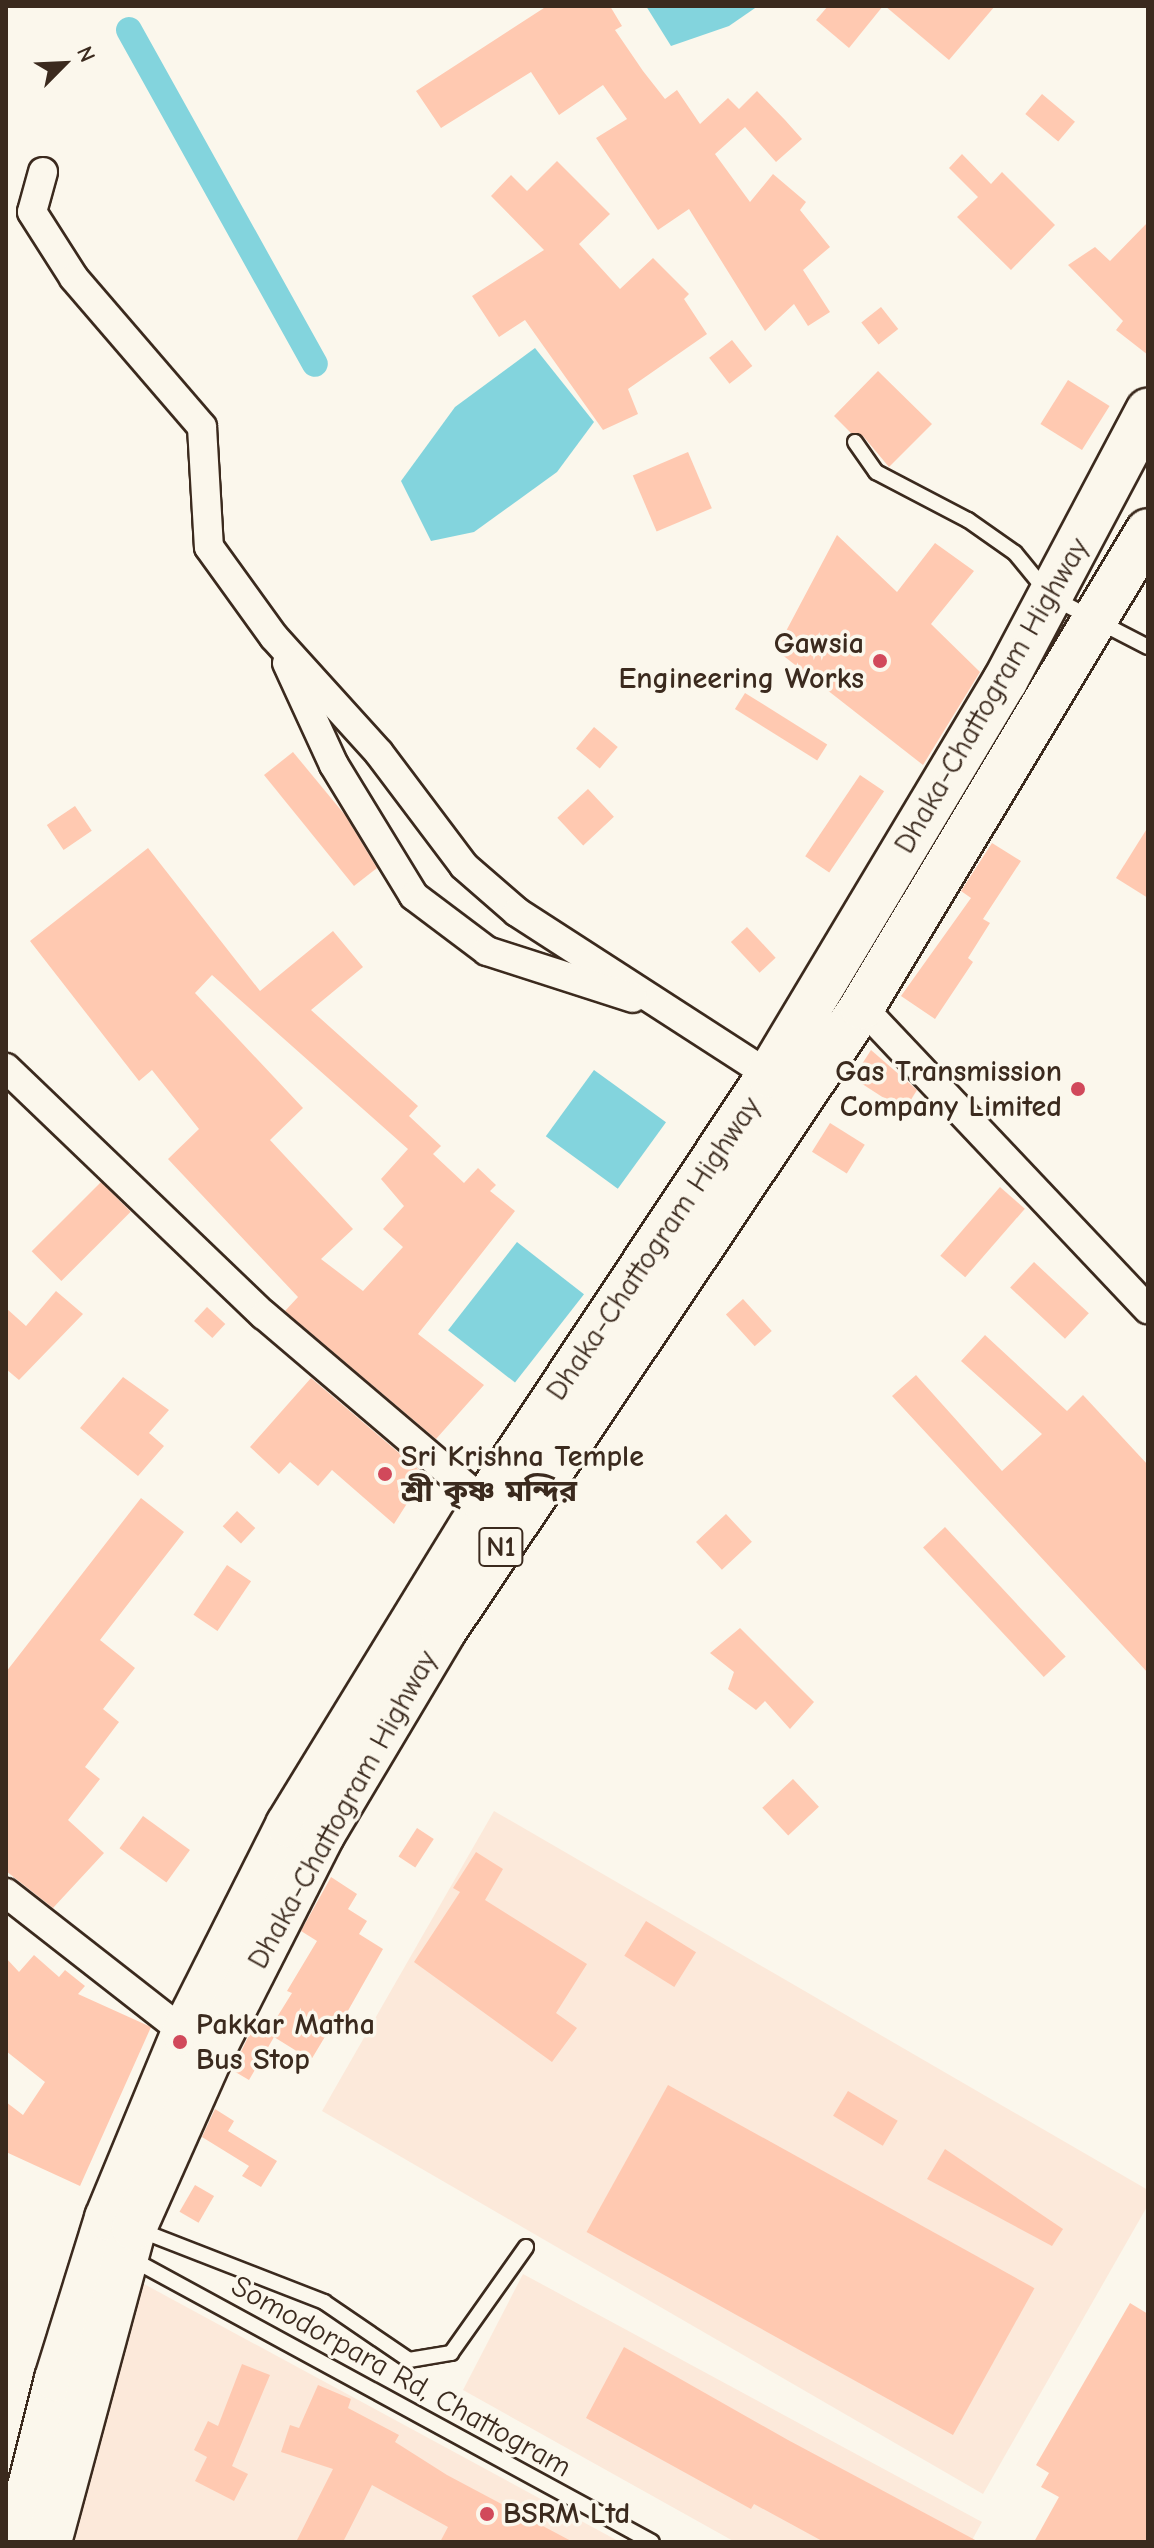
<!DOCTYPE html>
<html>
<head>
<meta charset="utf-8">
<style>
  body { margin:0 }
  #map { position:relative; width:1154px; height:2548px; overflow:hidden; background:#fbf7ec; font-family:"Comic Neue","Noto Sans Bengali",sans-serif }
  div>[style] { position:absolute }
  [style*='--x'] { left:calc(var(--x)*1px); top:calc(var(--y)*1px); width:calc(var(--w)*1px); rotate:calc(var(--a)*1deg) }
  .built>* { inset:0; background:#fce9da }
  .water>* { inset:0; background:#83d4dd; transform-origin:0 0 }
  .canal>* { height:26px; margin:-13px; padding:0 13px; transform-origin:13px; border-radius:13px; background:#83d4dd }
  .building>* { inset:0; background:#ffc9b1; transform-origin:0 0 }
  .roads { filter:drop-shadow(2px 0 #3b2a1e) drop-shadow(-2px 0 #3b2a1e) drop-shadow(0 2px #3b2a1e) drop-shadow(0 -2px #3b2a1e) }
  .service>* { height:14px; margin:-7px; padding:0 7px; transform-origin:7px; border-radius:7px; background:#fbf7ec }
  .minor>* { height:28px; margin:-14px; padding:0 14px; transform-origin:14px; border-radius:14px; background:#fbf7ec }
  .trunk>* { height:44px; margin:-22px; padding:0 22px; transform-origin:22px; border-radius:22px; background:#fbf7ec }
  .dots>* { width:22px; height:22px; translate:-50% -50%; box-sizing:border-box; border:4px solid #fbf7ec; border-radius:50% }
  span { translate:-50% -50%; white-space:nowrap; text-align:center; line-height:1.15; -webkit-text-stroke:7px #fbf7ec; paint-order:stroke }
  .shield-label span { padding:2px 6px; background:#fbf7ec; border:2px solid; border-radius:6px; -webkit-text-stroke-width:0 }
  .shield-label { font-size:28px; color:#3b2a1e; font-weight:700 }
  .poi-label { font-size:30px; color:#3b2a1e; font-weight:700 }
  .right { translate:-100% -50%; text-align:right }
  .left { translate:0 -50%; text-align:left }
  .street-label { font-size:30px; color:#3b2a1e }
  .frame { position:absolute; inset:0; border:8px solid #3b2a1e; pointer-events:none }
  .north { position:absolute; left:24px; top:24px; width:80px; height:80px; -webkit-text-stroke:6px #fbf7ec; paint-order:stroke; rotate:66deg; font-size:22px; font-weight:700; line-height:32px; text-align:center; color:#3b2a1e }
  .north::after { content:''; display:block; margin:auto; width:28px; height:36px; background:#3b2a1e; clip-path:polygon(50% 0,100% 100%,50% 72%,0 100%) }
</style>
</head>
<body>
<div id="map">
  <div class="built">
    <div style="clip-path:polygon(494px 1811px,1148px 2190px,1148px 2205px,983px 2494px,322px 2111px)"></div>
    <div style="clip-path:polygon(523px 2274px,982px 2522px,971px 2542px,735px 2542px,463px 2390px)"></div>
    <div style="clip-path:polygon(133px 2278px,620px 2542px,70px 2542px)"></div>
  </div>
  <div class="water">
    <div style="clip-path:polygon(646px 6px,758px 6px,729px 26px,671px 46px)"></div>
    <div style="clip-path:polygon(535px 348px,594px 422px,557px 472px,474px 532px,431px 541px,401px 481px,455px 407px)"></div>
    <div style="left:594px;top:1070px;width:89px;height:82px;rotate:36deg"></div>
    <div style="left:517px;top:1242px;width:85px;height:112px;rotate:38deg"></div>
  </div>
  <div class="canal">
    <div style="--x:129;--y:30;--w:382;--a:60.9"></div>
  </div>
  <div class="building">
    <div style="clip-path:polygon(547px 6px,610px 6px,622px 26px,615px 30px,643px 71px,665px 99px,677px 90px,700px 124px,728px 98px,739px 109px,757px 91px,785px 120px,802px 139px,776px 162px,745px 127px,715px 154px,750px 202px,773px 174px,806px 202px,800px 210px,830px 247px,803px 270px,830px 312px,808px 326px,794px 304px,765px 331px,689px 209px,658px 230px,596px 138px,627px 119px,603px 85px,559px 115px,531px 72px,441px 128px,416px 91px)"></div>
    <div style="clip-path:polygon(828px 6px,883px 6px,849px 48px,816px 20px)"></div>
    <div style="clip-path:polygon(885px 6px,995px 6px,949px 60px)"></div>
    <div style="left:1042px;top:94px;width:43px;height:26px;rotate:40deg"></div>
    <div style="clip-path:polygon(962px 154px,991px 184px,1002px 172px,1055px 225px,1011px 270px,957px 217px,978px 197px,949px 168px)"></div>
    <div style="clip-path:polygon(557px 161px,610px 214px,579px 244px,620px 289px,653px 258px,689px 294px,684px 299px,707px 334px,628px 389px,638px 414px,603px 430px,525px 320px,499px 337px,472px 296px,544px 250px,491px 196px,511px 175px,527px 191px)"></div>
    <div style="clip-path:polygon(1148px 222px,1148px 355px,1116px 330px,1123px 321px,1068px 265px,1095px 247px,1110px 261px)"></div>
    <div style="left:881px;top:307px;width:28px;height:25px;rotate:52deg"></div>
    <div style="left:732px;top:340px;width:33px;height:29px;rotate:52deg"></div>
    <div style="clip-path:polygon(878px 371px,932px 424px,889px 467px,863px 436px,851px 433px,834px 416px)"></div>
    <div style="left:1068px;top:380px;width:49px;height:52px;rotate:32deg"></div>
    <div style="left:688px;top:452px;width:61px;height:60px;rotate:67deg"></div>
    <div style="clip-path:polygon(837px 535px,897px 592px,935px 543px,974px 571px,931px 624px,980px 672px,923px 765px,776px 650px)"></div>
    <div style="left:745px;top:693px;width:97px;height:19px;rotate:32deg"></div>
    <div style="left:594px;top:727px;width:31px;height:28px;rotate:40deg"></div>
    <div style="clip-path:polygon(293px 752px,345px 815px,377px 868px,354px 886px,264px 775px)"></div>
    <div style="left:860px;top:775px;width:29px;height:98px;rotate:34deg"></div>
    <div style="left:588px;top:789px;width:38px;height:42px;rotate:47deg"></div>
    <div style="left:75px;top:806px;width:30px;height:34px;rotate:56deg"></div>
    <div style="clip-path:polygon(1148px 827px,1148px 898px,1116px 878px)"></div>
    <div style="clip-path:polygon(992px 843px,1021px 861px,983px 919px,990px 923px,968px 958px,973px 962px,935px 1019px,901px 996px,971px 898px,961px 891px)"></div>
    <div style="clip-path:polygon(evenodd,148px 848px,260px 991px,333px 931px,363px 967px,311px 1010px,418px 1106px,409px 1116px,441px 1146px,433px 1154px,464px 1183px,478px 1168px,496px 1185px,490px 1191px,515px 1211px,418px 1334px,484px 1385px,436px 1439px,285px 1311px,298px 1297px,168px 1159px,199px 1129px,152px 1070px,139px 1081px,30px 941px,148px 848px,212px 975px,408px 1149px,381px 1179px,404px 1206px,383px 1229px,403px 1247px,363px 1291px,321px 1259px,353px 1229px,270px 1140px,303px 1108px,195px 993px,212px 975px)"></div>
    <div style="left:747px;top:927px;width:42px;height:22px;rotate:47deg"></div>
    <div style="clip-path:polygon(871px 1050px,917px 1090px,904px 1111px,853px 1078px)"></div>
    <div style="left:830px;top:1123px;width:41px;height:34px;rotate:32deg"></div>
    <div style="left:101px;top:1182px;width:42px;height:98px;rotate:45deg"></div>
    <div style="left:1000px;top:1187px;width:33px;height:91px;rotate:41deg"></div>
    <div style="left:1034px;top:1262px;width:75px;height:35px;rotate:43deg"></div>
    <div style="clip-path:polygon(56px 1291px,83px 1314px,19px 1380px,6px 1369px,6px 1308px,26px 1326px)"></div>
    <div style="left:743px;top:1299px;width:43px;height:23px;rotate:48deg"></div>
    <div style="left:207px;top:1307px;width:25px;height:19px;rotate:43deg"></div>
    <div style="clip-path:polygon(985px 1335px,1067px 1411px,1083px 1395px,1148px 1465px,1148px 1673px,892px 1396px,916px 1375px,1002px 1471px,1042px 1434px,961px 1361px)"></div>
    <div style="clip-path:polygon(123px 1377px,169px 1410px,149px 1433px,164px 1446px,138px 1476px,80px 1428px)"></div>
    <div style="clip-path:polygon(311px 1378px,425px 1475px,394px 1524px,332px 1470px,318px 1486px,290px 1462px,279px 1474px,250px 1447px)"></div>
    <div style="clip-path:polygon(141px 1498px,184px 1532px,100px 1640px,135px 1668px,103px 1709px,119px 1722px,85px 1767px,100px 1779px,68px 1820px,104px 1853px,53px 1908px,6px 1871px,6px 1672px)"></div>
    <div style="left:237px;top:1511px;width:25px;height:21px;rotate:43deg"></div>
    <div style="left:726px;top:1514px;width:38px;height:41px;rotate:47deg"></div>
    <div style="left:945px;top:1527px;width:177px;height:30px;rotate:47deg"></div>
    <div style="left:227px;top:1565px;width:29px;height:60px;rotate:34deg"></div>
    <div style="clip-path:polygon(740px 1628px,814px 1702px,790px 1729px,765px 1701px,756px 1710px,728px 1689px,734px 1672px,710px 1653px)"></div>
    <div style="left:793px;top:1779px;width:38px;height:42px;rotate:47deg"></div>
    <div style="left:143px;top:1816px;width:58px;height:40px;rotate:36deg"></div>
    <div style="left:417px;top:1828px;width:20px;height:34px;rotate:33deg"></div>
    <div style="clip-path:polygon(476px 1852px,503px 1869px,485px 1900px,587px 1964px,556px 2013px,577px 2028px,552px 2062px,414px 1962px,460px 1892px,453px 1888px)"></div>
    <div style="clip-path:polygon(331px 1877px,357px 1894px,348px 1909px,367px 1921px,359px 1934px,383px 1949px,341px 2023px,335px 2020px,311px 2060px,274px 2037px,249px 2080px,232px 2070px,256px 2021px,269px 2030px,292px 1993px,287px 1991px,317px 1941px,301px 1931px)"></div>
    <div style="left:646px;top:1921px;width:59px;height:41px;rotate:32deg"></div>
    <div style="clip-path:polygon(34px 1955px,59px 1977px,65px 1970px,85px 1986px,78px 1994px,151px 2027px,80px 2186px,6px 2152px,6px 2102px,23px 2115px,45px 2082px,6px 2051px,6px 1958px,19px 1972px)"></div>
    <div style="left:668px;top:2085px;width:419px;height:168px;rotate:29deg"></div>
    <div style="left:848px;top:2091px;width:58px;height:29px;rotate:31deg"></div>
    <div style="clip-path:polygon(215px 2109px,234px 2121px,228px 2131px,277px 2161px,261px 2187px,242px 2176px,249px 2166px,202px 2137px)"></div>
    <div style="clip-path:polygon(945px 2149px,1063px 2229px,1052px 2246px,927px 2179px)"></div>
    <div style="left:195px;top:2185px;width:22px;height:31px;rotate:30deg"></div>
    <div style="clip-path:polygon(1130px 2303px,1148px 2314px,1148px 2542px,1034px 2542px,1059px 2497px,1041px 2487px,1049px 2473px,1036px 2465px)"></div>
    <div style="clip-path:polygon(624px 2347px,788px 2440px,979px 2542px,824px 2542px,754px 2504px,751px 2509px,586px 2418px)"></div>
    <div style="clip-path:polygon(242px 2364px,270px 2375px,232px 2466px,248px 2474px,234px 2501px,195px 2481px,207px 2457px,194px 2450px,208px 2421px,218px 2426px)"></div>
    <div style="clip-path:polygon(318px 2385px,351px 2399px,348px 2408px,399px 2435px,395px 2442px,447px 2475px,573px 2542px,440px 2542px,448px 2527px,372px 2485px,343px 2542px,296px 2542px,333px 2469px,281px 2452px,290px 2425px,299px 2428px)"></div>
  </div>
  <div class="roads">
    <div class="service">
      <div style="--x:855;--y:442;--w:37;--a:55"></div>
      <div style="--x:876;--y:472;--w:104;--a:27.6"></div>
      <div style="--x:968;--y:520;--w:57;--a:35.1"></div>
      <div style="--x:1015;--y:553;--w:57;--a:50.7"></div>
      <div style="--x:1051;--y:597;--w:109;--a:27.3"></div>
      <div style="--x:137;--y:2229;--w:201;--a:21.3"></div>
      <div style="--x:324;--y:2302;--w:103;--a:34.3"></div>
      <div style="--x:409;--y:2360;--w:43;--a:-9.5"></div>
      <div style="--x:451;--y:2353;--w:130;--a:-54.7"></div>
      <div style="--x:130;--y:2258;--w:594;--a:28.55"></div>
    </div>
    <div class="minor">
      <div style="--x:43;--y:172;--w:41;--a:105.4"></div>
      <div style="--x:32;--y:212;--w:78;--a:57.5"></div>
      <div style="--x:74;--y:278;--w:196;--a:49.3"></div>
      <div style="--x:202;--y:427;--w:120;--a:86.7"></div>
      <div style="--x:209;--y:547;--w:111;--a:54.2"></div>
      <div style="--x:274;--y:637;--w:156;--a:47.8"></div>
      <div style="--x:379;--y:753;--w:141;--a:53"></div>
      <div style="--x:464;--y:866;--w:70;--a:41"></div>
      <div style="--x:517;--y:912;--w:300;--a:32.9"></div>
      <div style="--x:287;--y:663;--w:112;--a:65.3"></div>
      <div style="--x:334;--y:765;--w:153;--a:58.6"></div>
      <div style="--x:414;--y:896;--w:91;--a:37"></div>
      <div style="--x:487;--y:951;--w:153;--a:17.8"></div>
      <div style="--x:862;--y:1007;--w:416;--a:46.6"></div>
      <div style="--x:6;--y:1068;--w:357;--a:43.8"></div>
      <div style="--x:264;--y:1315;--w:290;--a:40.4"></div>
      <div style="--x:6;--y:1893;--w:226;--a:38"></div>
    </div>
    <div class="trunk">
      <div style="--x:16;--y:2542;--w:168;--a:-75.9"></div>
      <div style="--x:57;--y:2379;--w:169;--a:-72.7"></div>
      <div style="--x:107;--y:2218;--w:201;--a:-67.5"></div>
      <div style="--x:184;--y:2032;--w:232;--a:-63.3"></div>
      <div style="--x:288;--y:1825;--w:377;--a:-58.5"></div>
      <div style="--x:485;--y:1503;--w:514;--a:-56.43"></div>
      <div style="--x:769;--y:1075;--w:459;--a:-59.1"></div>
      <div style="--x:1005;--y:681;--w:306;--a:-62.1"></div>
      <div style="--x:49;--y:2542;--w:325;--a:-74.9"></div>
      <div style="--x:134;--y:2228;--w:201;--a:-66"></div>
      <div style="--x:216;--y:2044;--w:234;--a:-63.1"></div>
      <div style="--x:322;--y:1835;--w:236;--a:-59.2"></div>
      <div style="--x:443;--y:1632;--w:752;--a:-56.16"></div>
      <div style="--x:862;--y:1007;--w:555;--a:-59"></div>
    </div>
  </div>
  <div class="dots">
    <div style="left:880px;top:661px;background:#d1495b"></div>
    <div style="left:1078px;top:1089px;background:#d1495b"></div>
    <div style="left:385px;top:1474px;background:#d1495b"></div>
    <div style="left:180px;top:2042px;background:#d1495b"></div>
    <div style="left:487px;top:2514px;background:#d1495b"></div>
  </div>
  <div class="shield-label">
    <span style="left:501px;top:1547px">N1</span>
  </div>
  <div class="poi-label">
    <span class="right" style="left:864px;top:661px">Gawsia<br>Engineering Works</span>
    <span class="right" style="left:1062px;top:1089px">Gas Transmission<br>Company Limited</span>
    <span class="left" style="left:401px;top:1474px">Sri Krishna Temple<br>শ্রী কৃষ্ণ মন্দির</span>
    <span class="left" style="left:196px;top:2042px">Pakkar Matha<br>Bus Stop</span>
    <span class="left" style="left:503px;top:2514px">BSRM Ltd</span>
  </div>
  <div class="street-label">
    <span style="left:992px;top:696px;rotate:-60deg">Dhaka-Chattogram Highway</span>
    <span style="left:654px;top:1249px;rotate:-56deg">Dhaka-Chattogram Highway</span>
    <span style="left:343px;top:1810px;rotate:-61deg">Dhaka-Chattogram Highway</span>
    <span style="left:401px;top:2377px;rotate:29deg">Somodorpara Rd, Chattogram</span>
  </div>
  <div class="frame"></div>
  <div class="north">N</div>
</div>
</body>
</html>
